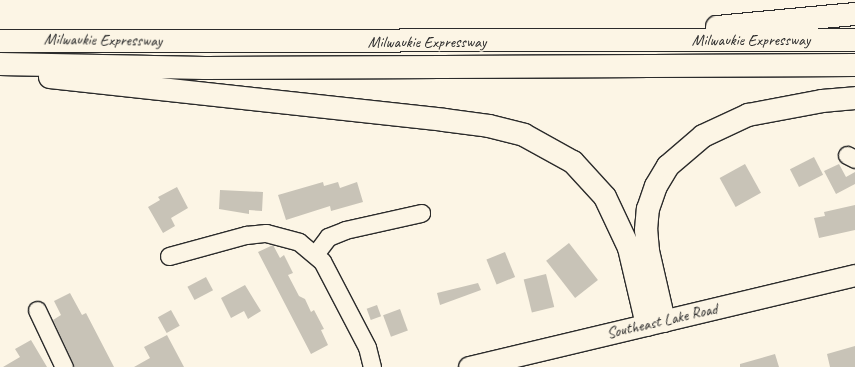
<!DOCTYPE html>
<html>
<head>
<meta charset="utf-8">
<style>
  body { margin:0 }
  #map { position:relative; width:855px; height:367px; overflow:hidden; background:#fcf5e5; font-family:Caveat,sans-serif }
  div>[style] { position:absolute }
  [style*='--x'] { left:calc(var(--x)*1px); top:calc(var(--y)*1px); width:calc(var(--w)*1px); rotate:calc(var(--a)*1deg) }
  .building>* { inset:0; background:#c8c3b7; transform-origin:0 0 }
  .roads { filter:drop-shadow(1px 0 #2b2b2b) drop-shadow(-1px 0 #2b2b2b) drop-shadow(0 1px #2b2b2b) drop-shadow(0 -1px #2b2b2b) }
  .minor>* { height:17px; margin:-8.5px; padding:0 8.5px; transform-origin:8.5px; border-radius:8.5px; background:#fcf5e5 }
  .major>* { height:21px; margin:-10.5px; padding:0 10.5px; transform-origin:10.5px; border-radius:10.5px; background:#fcf5e5 }
  .highway>* { height:22px; margin:-11px; padding:0 11px; transform-origin:11px; border-radius:11px; background:#fcf5e5 }
  span { translate:-50% -50%; white-space:nowrap; text-align:center; line-height:1.15; -webkit-text-stroke:3px #fcf5e5; paint-order:stroke }
  .street-label { font-size:16px; color:#2b2b2b }
</style>
</head>
<body>
<div id="map">
  <div class="building">
    <div style="left:814px;top:157px;width:20px;height:27px;rotate:63deg"></div>
    <div style="left:745px;top:164px;width:33px;height:29px;rotate:61deg"></div>
    <div style="clip-path:polygon(839px 164px,846px 177px,855px 172px,855px 184px,836px 194px,824px 171px)"></div>
    <div style="clip-path:polygon(323px 182px,324px 186px,338px 182px,340px 188px,357px 182px,363px 202px,331px 211px,330px 206px,286px 220px,278px 195px)"></div>
    <div style="clip-path:polygon(177px 187px,188px 208px,171px 218px,175px 226px,163px 233px,148px 207px,160px 200px,158px 197px)"></div>
    <div style="clip-path:polygon(220px 190px,263px 192px,262px 211px,249px 210px,249px 214px,219px 209px)"></div>
    <div style="clip-path:polygon(855px 205px,855px 230px,819px 238px,814px 218px,825px 216px,824px 212px)"></div>
    <div style="left:569px;top:243px;width:47px;height:29px;rotate:52deg"></div>
    <div style="clip-path:polygon(273px 245px,280px 258px,284px 255px,293px 273px,288px 275px,299px 296px,305px 299px,311px 312px,314px 310px,324px 329px,321px 330px,328px 345px,311px 354px,258px 252px)"></div>
    <div style="left:505px;top:252px;width:27px;height:20px;rotate:68deg"></div>
    <div style="left:546px;top:274px;width:34px;height:23px;rotate:76deg"></div>
    <div style="left:206px;top:277px;width:15px;height:21px;rotate:62deg"></div>
    <div style="clip-path:polygon(478px 283px,481px 290px,440px 305px,437px 293px)"></div>
    <div style="clip-path:polygon(245px 285px,261px 311px,248px 319px,244px 311px,231px 318px,221px 298px)"></div>
    <div style="clip-path:polygon(70px 293px,82px 315px,86px 313px,114px 367px,75px 367px,53px 320px,61px 315px,54px 301px)"></div>
    <div style="left:377px;top:305px;width:12px;height:11px;rotate:70deg"></div>
    <div style="left:400px;top:309px;width:23px;height:18px;rotate:70deg"></div>
    <div style="left:171px;top:310px;width:18px;height:15px;rotate:61deg"></div>
    <div style="clip-path:polygon(167px 335px,184px 367px,134px 367px,150px 358px,144px 347px)"></div>
    <div style="clip-path:polygon(31px 340px,47px 367px,3px 367px,20px 357px,15px 349px)"></div>
    <div style="clip-path:polygon(855px 346px,855px 367px,830px 367px,827px 354px)"></div>
    <div style="clip-path:polygon(775px 354px,779px 367px,740px 367px,740px 364px)"></div>
  </div>
  <div class="roads">
    <div class="minor">
      <div style="--x:847;--y:155;--w:9;--a:27"></div>
      <div style="--x:316;--y:253;--w:20;--a:-53"></div>
      <div style="--x:328;--y:237;--w:18;--a:-22"></div>
      <div style="--x:345;--y:230;--w:78;--a:-12.6"></div>
      <div style="--x:169;--y:256;--w:80;--a:-15.3"></div>
      <div style="--x:246;--y:235;--w:20;--a:-6"></div>
      <div style="--x:266;--y:233;--w:34;--a:15"></div>
      <div style="--x:299;--y:242;--w:30;--a:40"></div>
      <div style="--x:322;--y:261;--w:97;--a:62.4"></div>
      <div style="--x:367;--y:347;--w:21;--a:76"></div>
      <div style="--x:37;--y:310;--w:63;--a:64.7"></div>
    </div>
    <div class="major">
      <div style="--x:469;--y:367;--w:397;--a:-13.4"></div>
    </div>
    <div class="highway">
      <div style="--x:717;--y:27;--w:139;--a:-5.4"></div>
      <div style="--x:0;--y:41;--w:855;--a:-0.07"></div>
      <div style="--x:0;--y:64;--w:205;--a:1.1"></div>
      <div style="--x:205;--y:68;--w:650;--a:-0.26"></div>
      <div style="--x:50;--y:77;--w:396;--a:6.2"></div>
      <div style="--x:444;--y:120;--w:45;--a:7.6"></div>
      <div style="--x:489;--y:126;--w:36;--a:14"></div>
      <div style="--x:524;--y:135;--w:56;--a:28.9"></div>
      <div style="--x:573;--y:162;--w:47;--a:47.6"></div>
      <div style="--x:605;--y:197;--w:56;--a:64.8"></div>
      <div style="--x:629;--y:248;--w:79;--a:76.8"></div>
      <div style="--x:664;--y:321;--w:72;--a:-102.9"></div>
      <div style="--x:648;--y:251;--w:21;--a:-95"></div>
      <div style="--x:646;--y:230;--w:21;--a:-85"></div>
      <div style="--x:648;--y:209;--w:24;--a:-71"></div>
      <div style="--x:656;--y:186;--w:23;--a:-59"></div>
      <div style="--x:668;--y:166;--w:46;--a:-40.6"></div>
      <div style="--x:703;--y:136;--w:50;--a:-25"></div>
      <div style="--x:748;--y:115;--w:75;--a:-10.7"></div>
      <div style="--x:822;--y:101;--w:33;--a:-5"></div>
    </div>
  </div>
  <div class="street-label">
    <span style="left:103px;top:40px;rotate:1deg">Milwaukie Expressway</span>
    <span style="left:751px;top:40px">Milwaukie Expressway</span>
    <span style="left:427px;top:42px">Milwaukie Expressway</span>
    <span style="left:662px;top:321px;rotate:-13deg">Southeast Lake Road</span>
  </div>
</div>
</body>
</html>
